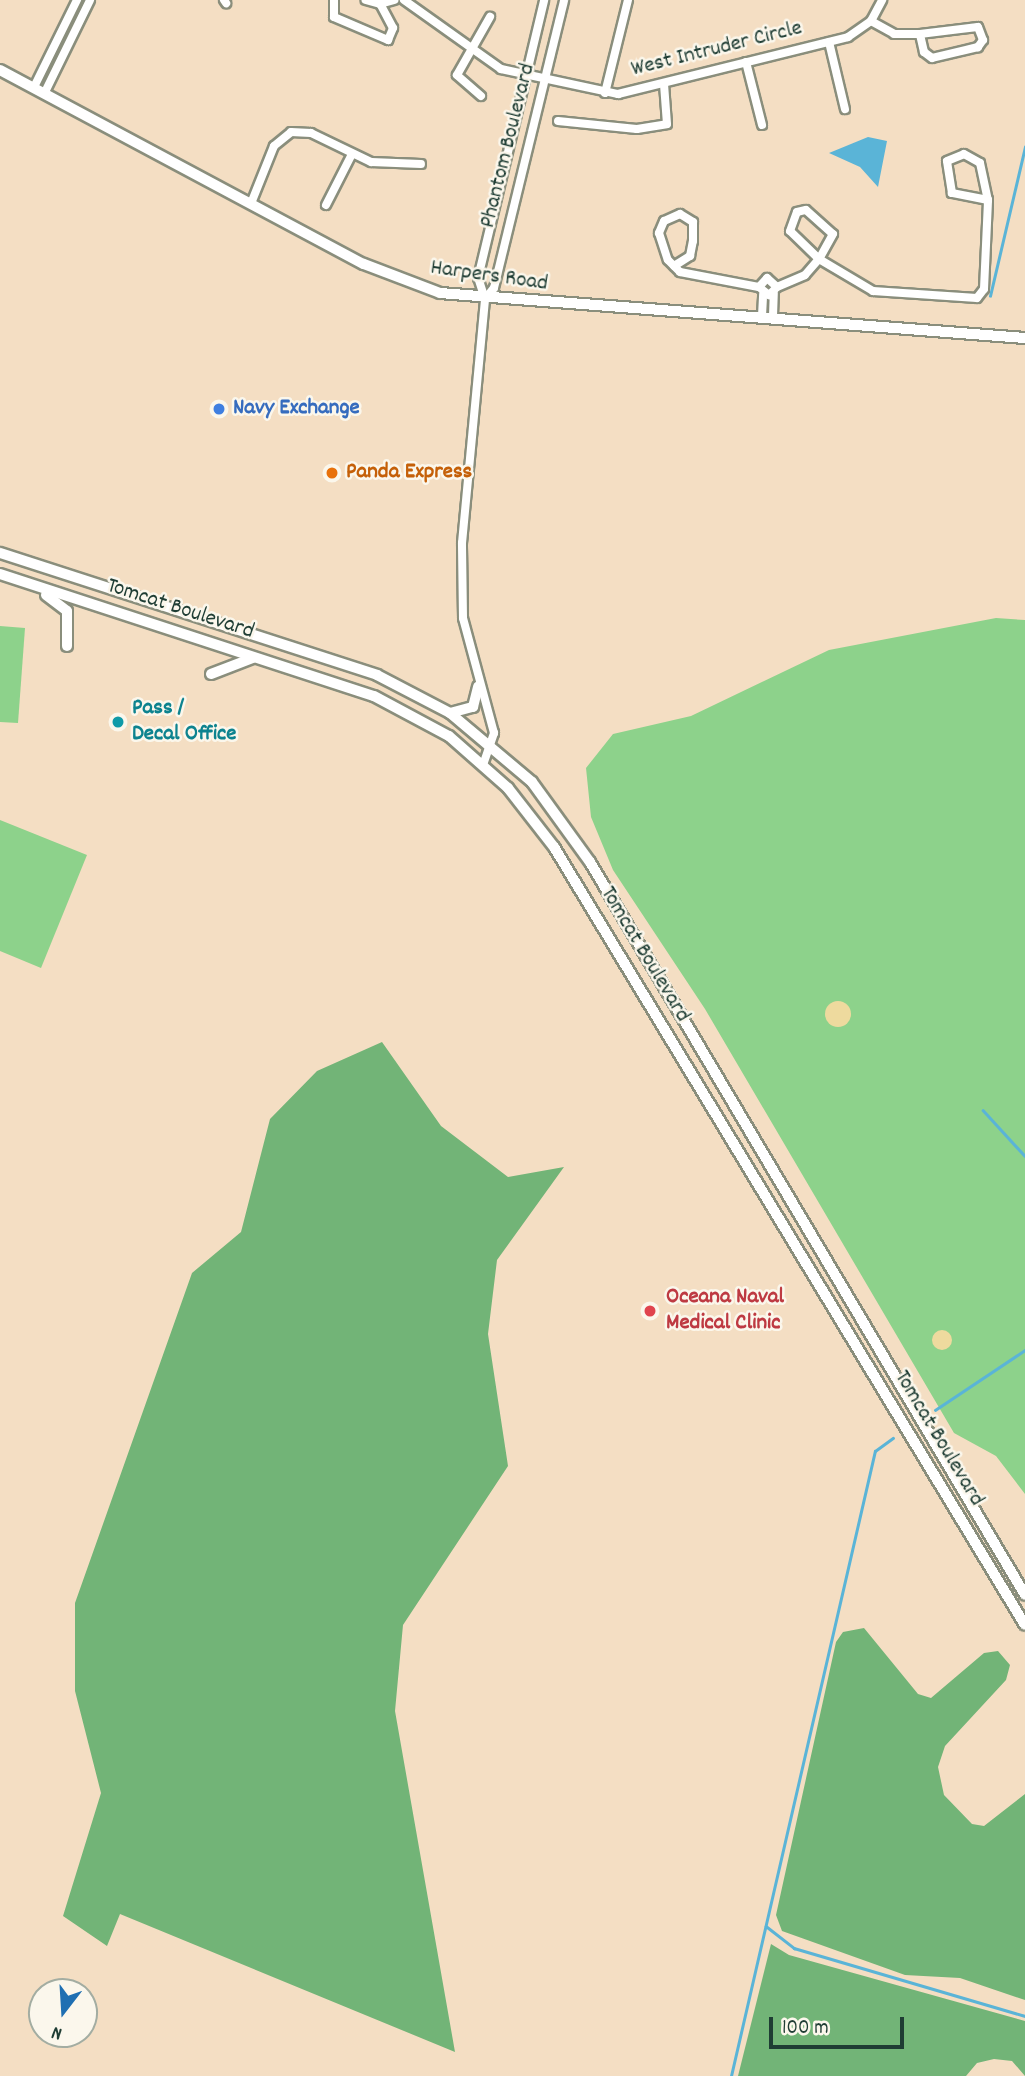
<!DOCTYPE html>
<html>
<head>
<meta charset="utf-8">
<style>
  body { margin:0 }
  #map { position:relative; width:1025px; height:2076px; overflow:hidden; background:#f4dec3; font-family:Dekko,sans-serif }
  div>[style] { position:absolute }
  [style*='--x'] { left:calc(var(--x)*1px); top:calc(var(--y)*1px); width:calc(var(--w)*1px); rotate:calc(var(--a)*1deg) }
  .green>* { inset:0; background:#8dd28b }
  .forest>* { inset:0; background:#72b477 }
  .sand>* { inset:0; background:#eeda9e }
  .round { border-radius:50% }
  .water>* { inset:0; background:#5ab4d7 }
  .stream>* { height:2.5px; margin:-1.25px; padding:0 1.25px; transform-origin:1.25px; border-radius:1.25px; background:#5ab4d7 }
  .roads { filter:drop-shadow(2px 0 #8a8e7c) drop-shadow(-2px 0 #8a8e7c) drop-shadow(0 2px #8a8e7c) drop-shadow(0 -2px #8a8e7c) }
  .minor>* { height:8px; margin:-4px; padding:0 4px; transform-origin:4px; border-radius:4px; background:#fff }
  .tertiary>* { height:10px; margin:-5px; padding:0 5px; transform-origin:5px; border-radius:5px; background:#fff }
  .secondary>* { height:10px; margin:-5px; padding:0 5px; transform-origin:5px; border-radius:5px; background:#fff }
  .dots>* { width:19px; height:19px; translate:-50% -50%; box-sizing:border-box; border:4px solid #fbf7ec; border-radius:50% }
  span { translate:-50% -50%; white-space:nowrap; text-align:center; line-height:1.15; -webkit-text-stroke:5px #fbf7ec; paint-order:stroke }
  .street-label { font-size:23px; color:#1f3d34 }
  .shop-label { font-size:23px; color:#366cbe; font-weight:700 }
  .left { translate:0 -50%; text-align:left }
  .food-label { font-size:23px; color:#c56008; font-weight:700 }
  .culture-label { font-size:23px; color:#0d838f; font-weight:700 }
  .health-label { font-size:23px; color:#be3a42; font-weight:700 }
  .north { position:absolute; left:28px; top:1978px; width:70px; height:70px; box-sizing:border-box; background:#fbf7ec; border:2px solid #a3ada2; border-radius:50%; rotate:197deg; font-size:19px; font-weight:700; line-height:28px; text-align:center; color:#1f3d34 }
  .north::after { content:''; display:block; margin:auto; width:24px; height:32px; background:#1f6fb2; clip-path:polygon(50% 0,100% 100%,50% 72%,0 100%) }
  .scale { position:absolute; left:769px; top:2017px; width:135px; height:32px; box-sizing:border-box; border:4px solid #1f3d34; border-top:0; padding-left:9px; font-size:21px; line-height:24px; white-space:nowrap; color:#1f3d34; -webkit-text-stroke:5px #fbf7ec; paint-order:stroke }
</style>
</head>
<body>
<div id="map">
  <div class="green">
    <div style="clip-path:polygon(996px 618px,1025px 620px,1025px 1494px,996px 1456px,954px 1433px,705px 1009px,613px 870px,591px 817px,586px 768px,613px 734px,691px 716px,829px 650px)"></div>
    <div style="clip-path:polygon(0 626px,25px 628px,18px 723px,0 722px)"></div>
    <div style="clip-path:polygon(0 820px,87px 855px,41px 968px,0 951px)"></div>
  </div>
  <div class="forest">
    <div style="clip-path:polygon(382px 1042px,441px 1126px,508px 1177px,564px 1167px,497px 1260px,488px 1334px,508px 1466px,403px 1625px,395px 1711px,455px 2052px,120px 1914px,107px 1946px,63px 1916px,101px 1793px,75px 1691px,75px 1603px,192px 1273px,241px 1232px,270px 1119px,317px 1071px)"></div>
    <div style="clip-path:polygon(864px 1628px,918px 1694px,931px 1698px,984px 1653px,998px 1651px,1010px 1665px,1006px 1680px,945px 1746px,938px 1767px,944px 1795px,972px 1824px,984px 1826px,1025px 1794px,1025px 2000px,960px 1978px,905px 1975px,782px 1931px,776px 1915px,836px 1642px,843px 1632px)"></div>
    <div style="clip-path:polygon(771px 1944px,789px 1955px,1025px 2021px,1025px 2076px,1012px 2061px,994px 2059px,977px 2063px,966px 2076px,738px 2076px)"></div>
  </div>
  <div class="sand">
    <div class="round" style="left:825px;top:1001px;width:26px;height:26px"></div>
    <div class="round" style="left:932px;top:1330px;width:20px;height:20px"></div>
  </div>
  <div class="water">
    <div style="clip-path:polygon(868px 137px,887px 141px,878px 187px,860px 167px,829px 153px)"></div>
  </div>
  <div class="stream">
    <div style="--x:990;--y:296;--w:153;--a:-76.8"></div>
    <div style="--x:983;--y:1110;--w:62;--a:47.6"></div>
    <div style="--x:935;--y:1410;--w:108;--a:-33.7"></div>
    <div style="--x:766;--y:1926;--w:36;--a:38"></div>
    <div style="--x:794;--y:1948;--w:241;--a:16.4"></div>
    <div style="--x:731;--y:2076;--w:641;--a:-77.03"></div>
    <div style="--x:875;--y:1451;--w:22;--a:-36"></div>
  </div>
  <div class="roads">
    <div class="minor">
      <div style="--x:224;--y:0;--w:4;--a:56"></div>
      <div style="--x:334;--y:0;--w:17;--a:90"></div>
      <div style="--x:334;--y:17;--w:59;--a:23.1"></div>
      <div style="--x:388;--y:40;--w:13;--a:-67"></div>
      <div style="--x:393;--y:28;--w:27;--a:-118"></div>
      <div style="--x:380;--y:4;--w:15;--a:-164"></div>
      <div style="--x:404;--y:0;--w:119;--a:35.4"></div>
      <div style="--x:501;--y:69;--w:120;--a:12.1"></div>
      <div style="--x:618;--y:94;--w:237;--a:-13.9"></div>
      <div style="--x:848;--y:37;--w:28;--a:-35"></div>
      <div style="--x:871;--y:21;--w:24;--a:-62"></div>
      <div style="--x:380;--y:4;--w:15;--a:-16"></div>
      <div style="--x:871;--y:21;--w:26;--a:29"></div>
      <div style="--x:894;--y:34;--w:26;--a:0"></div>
      <div style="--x:978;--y:27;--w:14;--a:69"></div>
      <div style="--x:983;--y:40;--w:9;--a:126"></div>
      <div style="--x:978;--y:47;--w:47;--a:166.6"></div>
      <div style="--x:932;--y:58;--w:10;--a:-143"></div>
      <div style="--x:924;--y:52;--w:18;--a:-103"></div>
      <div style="--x:920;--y:34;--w:58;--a:-6.9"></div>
      <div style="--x:829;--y:42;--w:69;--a:76.6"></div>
      <div style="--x:746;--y:62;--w:65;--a:75.7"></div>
      <div style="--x:35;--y:85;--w:95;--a:-63.7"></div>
      <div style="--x:46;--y:90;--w:100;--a:-63.9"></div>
      <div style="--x:605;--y:93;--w:96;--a:-76.1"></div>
      <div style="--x:481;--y:96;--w:32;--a:-139"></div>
      <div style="--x:457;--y:75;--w:67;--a:-60.4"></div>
      <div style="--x:558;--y:121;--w:79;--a:5.8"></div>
      <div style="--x:637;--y:129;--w:30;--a:-9"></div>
      <div style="--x:667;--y:124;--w:40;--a:-94.3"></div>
      <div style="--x:964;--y:154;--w:18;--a:29"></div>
      <div style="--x:980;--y:163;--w:38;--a:78"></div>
      <div style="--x:988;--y:200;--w:37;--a:-169"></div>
      <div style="--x:952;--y:193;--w:32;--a:-99"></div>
      <div style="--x:947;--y:161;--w:18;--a:-22"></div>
      <div style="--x:252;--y:201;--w:59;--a:-68.2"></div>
      <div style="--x:274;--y:146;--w:22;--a:-39"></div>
      <div style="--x:291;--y:132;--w:20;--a:3"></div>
      <div style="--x:311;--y:133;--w:67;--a:25.8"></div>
      <div style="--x:371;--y:162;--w:50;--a:2.3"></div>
      <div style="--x:326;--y:205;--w:57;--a:-63"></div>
      <div style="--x:806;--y:210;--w:36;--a:42"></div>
      <div style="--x:833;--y:234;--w:29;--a:119"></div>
      <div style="--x:819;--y:259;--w:40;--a:-136"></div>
      <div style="--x:790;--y:231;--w:20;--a:-70"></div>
      <div style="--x:797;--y:212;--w:9;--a:-13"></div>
      <div style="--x:674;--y:266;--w:19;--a:-32"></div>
      <div style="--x:690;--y:256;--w:15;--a:-79"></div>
      <div style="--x:693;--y:241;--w:19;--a:-90"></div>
      <div style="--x:693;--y:222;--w:15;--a:-148"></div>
      <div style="--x:680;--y:214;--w:17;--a:156"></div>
      <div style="--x:664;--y:221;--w:13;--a:113"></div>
      <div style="--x:659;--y:233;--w:28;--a:72"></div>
      <div style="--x:668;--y:260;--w:17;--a:45"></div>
      <div style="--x:680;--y:272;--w:80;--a:10.8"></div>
      <div style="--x:759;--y:287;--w:13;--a:39"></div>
      <div style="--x:769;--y:295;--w:11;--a:-45"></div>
      <div style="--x:759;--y:287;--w:12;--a:-48"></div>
      <div style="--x:767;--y:278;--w:13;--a:42"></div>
      <div style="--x:777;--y:287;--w:30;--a:-23"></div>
      <div style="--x:805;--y:275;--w:21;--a:-49"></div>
      <div style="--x:819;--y:259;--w:63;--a:30.7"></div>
      <div style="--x:873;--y:291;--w:104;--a:3.9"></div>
      <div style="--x:977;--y:298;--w:11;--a:-52"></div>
      <div style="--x:984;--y:289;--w:89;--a:-87.4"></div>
      <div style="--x:485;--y:299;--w:22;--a:-108"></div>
      <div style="--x:478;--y:278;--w:286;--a:-76.6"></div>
      <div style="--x:762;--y:316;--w:22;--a:-87"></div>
      <div style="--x:773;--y:316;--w:23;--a:-88"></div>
      <div style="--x:483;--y:765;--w:34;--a:-71"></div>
      <div style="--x:494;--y:733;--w:119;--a:-105.1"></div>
      <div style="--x:463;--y:618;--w:75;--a:-90.8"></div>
      <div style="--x:462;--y:543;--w:245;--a:-84.6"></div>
      <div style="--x:485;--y:299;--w:14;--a:-51"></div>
      <div style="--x:494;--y:288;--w:296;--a:-76.3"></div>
    </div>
    <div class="tertiary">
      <div style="--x:0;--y:70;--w:412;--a:28.1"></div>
      <div style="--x:364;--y:264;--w:81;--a:20.9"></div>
      <div style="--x:440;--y:293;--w:587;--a:4.4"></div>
    </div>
    <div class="secondary">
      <div style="--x:0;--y:553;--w:396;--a:17.9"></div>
      <div style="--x:377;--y:675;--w:82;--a:27.5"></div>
      <div style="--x:450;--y:713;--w:107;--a:40.1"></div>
      <div style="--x:532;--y:782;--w:99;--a:54.1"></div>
      <div style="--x:590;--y:862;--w:852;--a:59.31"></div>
      <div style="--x:0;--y:574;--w:393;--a:18.1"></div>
      <div style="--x:374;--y:696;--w:85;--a:28.1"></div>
      <div style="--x:449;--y:736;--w:79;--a:41.4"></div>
      <div style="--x:508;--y:788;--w:75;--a:52.1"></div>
      <div style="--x:554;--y:847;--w:909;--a:58.81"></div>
      <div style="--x:46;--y:595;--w:26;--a:37"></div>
      <div style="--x:67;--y:611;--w:35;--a:90"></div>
      <div style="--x:211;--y:674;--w:45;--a:-20.9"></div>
      <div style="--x:450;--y:713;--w:24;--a:-15"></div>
      <div style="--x:473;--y:707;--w:21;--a:-76"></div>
    </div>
  </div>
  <div class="dots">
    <div style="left:219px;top:409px;background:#3f7fe0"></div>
    <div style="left:332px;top:473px;background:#e8710a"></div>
    <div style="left:118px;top:722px;background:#0f9aa8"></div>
    <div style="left:650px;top:1311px;background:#e0444e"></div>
  </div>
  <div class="street-label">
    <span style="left:717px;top:50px;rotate:-14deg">West Intruder Circle</span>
    <span style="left:509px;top:146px;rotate:-76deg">Phantom Boulevard</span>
    <span style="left:489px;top:277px;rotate:8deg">Harpers Road</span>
    <span style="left:180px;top:610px;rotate:18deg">Tomcat Boulevard</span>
    <span style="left:644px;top:955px;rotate:59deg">Tomcat Boulevard</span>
    <span style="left:938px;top:1439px;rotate:59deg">Tomcat Boulevard</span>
  </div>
  <div class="shop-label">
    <span class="left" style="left:233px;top:409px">Navy Exchange</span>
  </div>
  <div class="food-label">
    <span class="left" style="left:346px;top:473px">Panda Express</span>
  </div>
  <div class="culture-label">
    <span class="left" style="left:132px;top:722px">Pass /<br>Decal Office</span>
  </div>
  <div class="health-label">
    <span class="left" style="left:666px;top:1311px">Oceana Naval<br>Medical Clinic</span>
  </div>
  <div class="north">N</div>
  <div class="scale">100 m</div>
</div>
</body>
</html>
